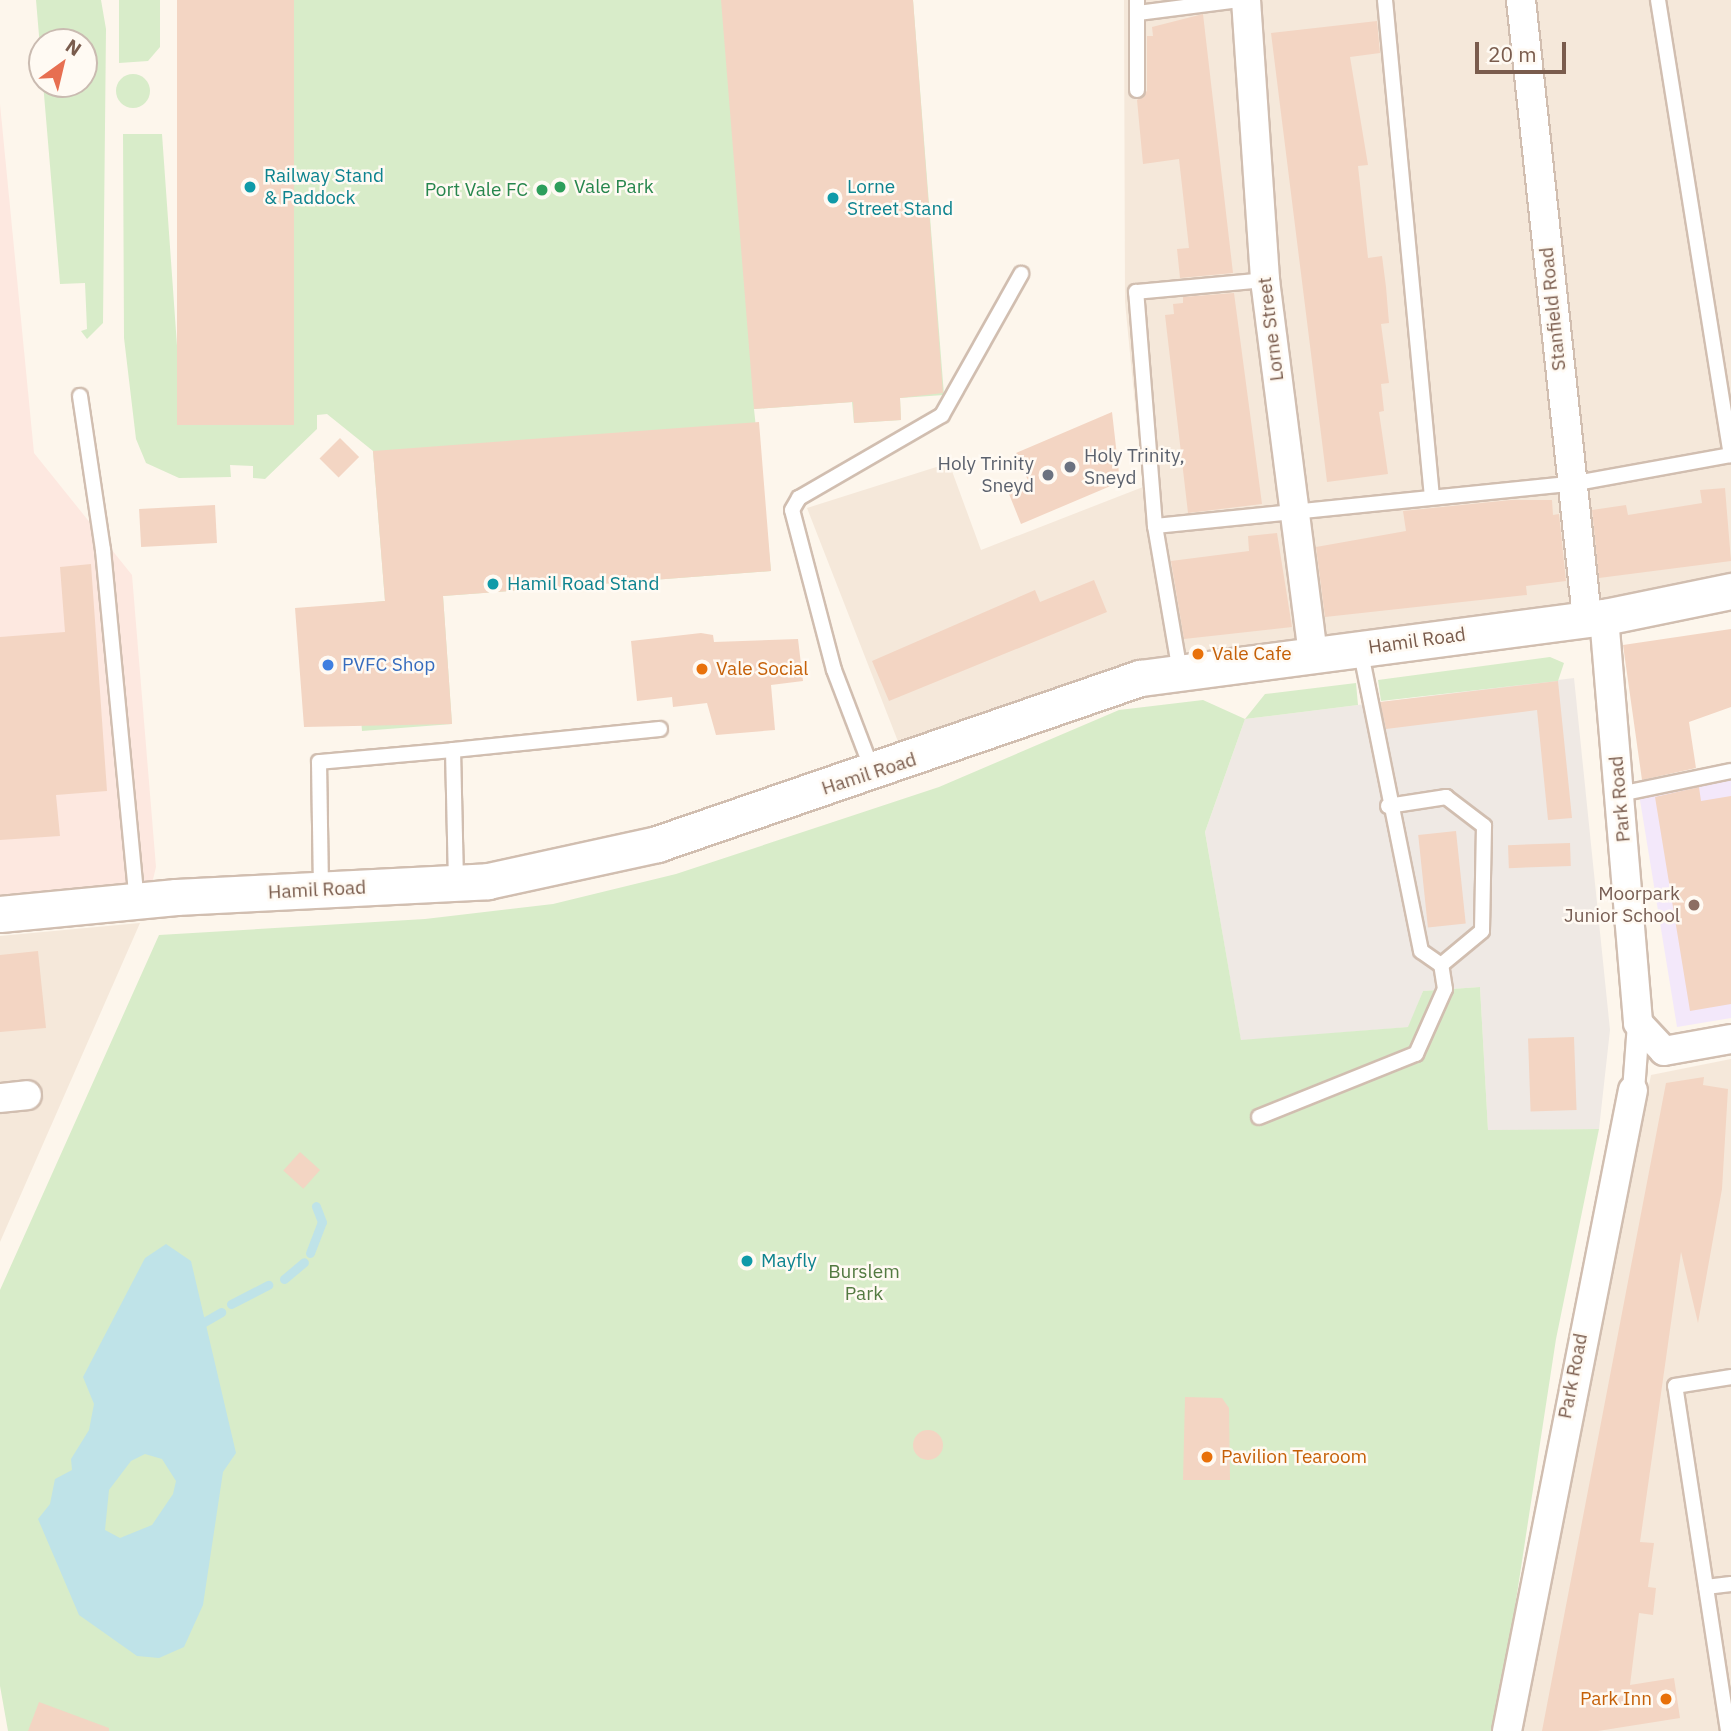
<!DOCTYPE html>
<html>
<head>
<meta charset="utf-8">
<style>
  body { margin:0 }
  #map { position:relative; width:1731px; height:1731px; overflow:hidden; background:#fdf6ec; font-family:"IBM Plex Sans",sans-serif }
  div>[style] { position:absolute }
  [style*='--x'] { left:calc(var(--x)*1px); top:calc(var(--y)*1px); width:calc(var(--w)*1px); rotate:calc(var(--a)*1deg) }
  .residential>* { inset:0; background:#f5e8da }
  .commercial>* { inset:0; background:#fde8e0 }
  .industrial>* { inset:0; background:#efe9e4 }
  .education>* { inset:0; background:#f3e8fa }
  .green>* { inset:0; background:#d8ecc9 }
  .round { border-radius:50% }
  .water>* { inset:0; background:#bfe3e8 }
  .stream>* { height:9px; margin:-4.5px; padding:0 4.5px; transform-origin:4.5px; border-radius:4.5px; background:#bfe3e8 }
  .building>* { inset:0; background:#f3d5c3; transform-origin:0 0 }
  .roads { filter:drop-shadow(2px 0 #d1beb0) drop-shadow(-2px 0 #d1beb0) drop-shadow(0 2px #d1beb0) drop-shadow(0 -2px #d1beb0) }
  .service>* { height:14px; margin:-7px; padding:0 7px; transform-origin:7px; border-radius:7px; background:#fff }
  .pedestrian>* { height:21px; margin:-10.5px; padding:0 10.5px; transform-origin:10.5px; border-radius:10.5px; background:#fff }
  .minor>* { height:28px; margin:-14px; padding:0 14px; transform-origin:14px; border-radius:14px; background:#fff }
  .tertiary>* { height:35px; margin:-17.5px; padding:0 17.5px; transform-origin:17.5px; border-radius:17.5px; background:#fff }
  .dots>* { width:19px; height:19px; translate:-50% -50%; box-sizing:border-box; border:4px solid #fffaf3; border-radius:50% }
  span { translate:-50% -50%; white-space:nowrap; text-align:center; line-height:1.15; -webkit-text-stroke:5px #fffaf3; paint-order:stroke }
  .culture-label { font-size:19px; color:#0d838f }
  .left { translate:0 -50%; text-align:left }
  .leisure-label { font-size:19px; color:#27864d }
  .right { translate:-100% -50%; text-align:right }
  .street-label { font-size:19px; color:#7a5c4d }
  .worship-label { font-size:19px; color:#5b616d }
  .food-label { font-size:19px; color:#c56008 }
  .shop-label { font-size:19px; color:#366cbe }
  .education-label { font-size:19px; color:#785e54 }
  .park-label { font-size:19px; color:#537a41 }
  .north { position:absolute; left:28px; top:28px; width:70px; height:70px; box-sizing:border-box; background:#fffaf3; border:2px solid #cabbb1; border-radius:50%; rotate:34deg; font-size:19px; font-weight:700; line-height:28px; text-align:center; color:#7a5c4d }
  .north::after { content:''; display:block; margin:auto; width:24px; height:32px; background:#e76f51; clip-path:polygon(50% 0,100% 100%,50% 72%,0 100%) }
  .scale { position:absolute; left:1475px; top:42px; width:91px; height:32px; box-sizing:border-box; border:4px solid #7a5c4d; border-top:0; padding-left:9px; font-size:21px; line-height:24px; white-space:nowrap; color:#7a5c4d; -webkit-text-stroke:5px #fffaf3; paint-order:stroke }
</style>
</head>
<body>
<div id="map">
  <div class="residential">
    <div style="clip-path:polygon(1124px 0,1731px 0,1731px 590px,1173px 661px,906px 762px,807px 508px,949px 463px,981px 550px,1143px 487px,1125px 302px)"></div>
    <div style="clip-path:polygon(140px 923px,0 1242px,0 936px)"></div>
    <div style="clip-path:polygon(1731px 1059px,1731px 1731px,1520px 1731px,1651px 1075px)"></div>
  </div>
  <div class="commercial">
    <div style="clip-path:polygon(0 104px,34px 453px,132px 575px,156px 867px,148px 900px,0 915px)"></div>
  </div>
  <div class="industrial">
    <div style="clip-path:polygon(1574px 678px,1610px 1030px,1599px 1129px,1488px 1131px,1480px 987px,1423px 991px,1409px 1027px,1241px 1041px,1205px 832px,1245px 719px)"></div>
  </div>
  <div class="education">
    <div style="clip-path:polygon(1731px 780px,1731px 1018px,1677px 1027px,1639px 794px)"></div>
  </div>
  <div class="green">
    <div style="clip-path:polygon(evenodd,36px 0,101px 0,106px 29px,103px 323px,87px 339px,81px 331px,87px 329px,85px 283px,60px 284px,36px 0,42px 42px,84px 42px,84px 84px,42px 84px,42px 42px)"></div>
    <div style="clip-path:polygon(119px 0,160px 0,160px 47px,148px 61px,119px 63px)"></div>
    <div style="clip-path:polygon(177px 0,913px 0,944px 395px,900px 398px,901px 420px,854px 423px,852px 402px,754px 409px,771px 571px,443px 596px,452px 724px,362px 731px,352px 604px,385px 601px,373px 451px,327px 414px,317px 415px,317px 429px,265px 479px,253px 478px,253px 466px,230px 465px,231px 477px,179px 478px,146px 463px,136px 439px,124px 338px,123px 134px,162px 134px,179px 374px,206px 373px)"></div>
    <div class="round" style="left:116px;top:74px;width:34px;height:34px"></div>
    <div style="clip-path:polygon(1550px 657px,1564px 663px,1558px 681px,1381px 701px,1378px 680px)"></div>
    <div style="clip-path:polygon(1356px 683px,1358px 705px,1245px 719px,1205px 832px,1241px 1040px,1408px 1027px,1423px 991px,1480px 987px,1488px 1130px,1599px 1129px,1556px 1339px,1496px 1731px,8px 1731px,0 1686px,0 1290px,159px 935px,425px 919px,553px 904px,676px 874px,939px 787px,1119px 710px,1203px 700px,1245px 719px,1265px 694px)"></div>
  </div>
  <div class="water">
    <div style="clip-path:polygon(evenodd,166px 1244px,191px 1261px,236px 1453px,223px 1472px,203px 1605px,184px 1647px,159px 1658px,137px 1656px,79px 1615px,38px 1519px,50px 1504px,55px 1479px,72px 1470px,71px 1459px,89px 1430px,94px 1404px,83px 1377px,145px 1258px,166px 1244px,145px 1454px,162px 1459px,176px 1481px,173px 1494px,152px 1525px,120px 1538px,105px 1530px,109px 1490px,131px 1461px,145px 1454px)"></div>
  </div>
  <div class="stream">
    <div style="--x:310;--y:1253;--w:33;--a:-69"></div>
    <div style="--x:322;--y:1222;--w:17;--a:-111"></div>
    <div style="--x:284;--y:1279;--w:26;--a:-40"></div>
    <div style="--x:231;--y:1304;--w:42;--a:-27.2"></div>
    <div style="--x:204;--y:1322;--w:20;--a:-30"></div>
  </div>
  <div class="building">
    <div style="left:177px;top:0;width:117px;height:425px"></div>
    <div style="clip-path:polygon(721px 0,913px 0,943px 393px,900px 398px,901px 420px,854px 423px,853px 402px,754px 409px)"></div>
    <div style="clip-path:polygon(1203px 14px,1233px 273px,1180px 278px,1177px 249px,1189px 248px,1179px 159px,1143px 164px,1137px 100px,1147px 91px,1147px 36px,1153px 36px,1152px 27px)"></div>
    <div style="clip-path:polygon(1377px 21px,1380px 53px,1350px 57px,1368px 165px,1358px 166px,1368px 258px,1382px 256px,1386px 287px,1389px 323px,1381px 324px,1389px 383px,1381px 384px,1384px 411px,1379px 412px,1388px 474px,1327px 482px,1271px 33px)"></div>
    <div style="clip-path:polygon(1234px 293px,1262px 504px,1188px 513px,1165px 315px,1174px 314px,1173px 304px,1183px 303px,1183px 297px)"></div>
    <div style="clip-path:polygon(1112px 412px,1120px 482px,1021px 524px,1009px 494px,1030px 485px,1016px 453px)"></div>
    <div style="clip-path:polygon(759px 422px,771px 571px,443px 596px,452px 724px,304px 727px,295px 608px,385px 601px,373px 451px)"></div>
    <div style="left:340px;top:438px;width:27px;height:29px;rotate:45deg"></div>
    <div style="clip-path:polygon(1725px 488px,1731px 561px,1599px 578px,1592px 510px,1626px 505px,1628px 515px,1702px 503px,1700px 490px)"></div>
    <div style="clip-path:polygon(1511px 500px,1552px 500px,1553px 515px,1559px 514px,1566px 581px,1526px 586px,1527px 595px,1325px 617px,1316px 547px,1406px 531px,1403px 511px)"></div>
    <div style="left:215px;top:505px;width:38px;height:76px;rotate:87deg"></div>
    <div style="clip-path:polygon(1277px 533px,1292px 627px,1184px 639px,1171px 561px,1249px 551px,1248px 536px)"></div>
    <div style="clip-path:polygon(91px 564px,107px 791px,56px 795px,60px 836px,0 840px,0 637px,65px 632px,60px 567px)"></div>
    <div style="clip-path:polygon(1094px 580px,1107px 612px,889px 701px,872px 661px,1035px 590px,1040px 602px)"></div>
    <div style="clip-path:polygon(1731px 629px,1731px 707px,1689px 722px,1696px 768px,1642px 780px,1623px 645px)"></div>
    <div style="clip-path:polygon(701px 633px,713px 635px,714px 642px,798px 639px,803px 681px,771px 685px,775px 730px,716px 735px,707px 703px,673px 707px,672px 697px,637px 701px,631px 641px)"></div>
    <div style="clip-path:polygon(1558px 681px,1572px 818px,1548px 820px,1537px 710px,1386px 729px,1380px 702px)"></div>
    <div style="clip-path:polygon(1699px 787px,1701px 801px,1731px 796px,1731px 1004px,1690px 1011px,1655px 797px)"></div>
    <div style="left:1456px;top:831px;width:93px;height:38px;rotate:84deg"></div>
    <div style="left:1570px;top:843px;width:23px;height:62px;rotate:88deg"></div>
    <div style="clip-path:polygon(38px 951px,46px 1028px,0 1032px,0 955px)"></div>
    <div style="left:1574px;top:1037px;width:73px;height:46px;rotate:88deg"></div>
    <div style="clip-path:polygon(1704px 1077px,1703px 1085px,1728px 1089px,1722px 1189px,1698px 1323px,1681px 1252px,1640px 1542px,1654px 1543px,1648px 1587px,1656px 1588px,1653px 1615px,1639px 1613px,1630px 1685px,1674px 1678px,1680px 1718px,1598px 1731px,1542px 1731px,1666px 1083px)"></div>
    <div style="left:300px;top:1152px;width:27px;height:25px;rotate:42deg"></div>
    <div style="clip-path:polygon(1185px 1397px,1222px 1398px,1229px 1408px,1230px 1480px,1183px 1480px)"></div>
    <div class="round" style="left:913px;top:1430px;width:30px;height:30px"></div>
    <div style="clip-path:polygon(39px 1702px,109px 1728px,109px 1731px,28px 1731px)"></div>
  </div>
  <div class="roads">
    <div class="service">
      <div style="--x:1137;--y:0;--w:90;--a:90"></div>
      <div style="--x:1385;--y:0;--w:496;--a:84.6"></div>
      <div style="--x:1658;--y:0;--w:461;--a:80.9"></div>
      <div style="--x:1138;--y:13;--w:102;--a:-7.3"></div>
      <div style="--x:80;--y:396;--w:156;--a:81.5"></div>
      <div style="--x:103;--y:550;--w:353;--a:84.5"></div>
      <div style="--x:1155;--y:526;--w:418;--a:-5.8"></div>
      <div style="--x:1571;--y:484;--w:163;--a:-10.3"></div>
      <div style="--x:1180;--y:672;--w:148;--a:-99.7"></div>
      <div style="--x:1155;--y:526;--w:235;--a:-94.6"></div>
      <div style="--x:1136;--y:292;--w:130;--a:-5.3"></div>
      <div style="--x:873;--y:772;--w:109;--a:-110.9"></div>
      <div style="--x:834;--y:670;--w:165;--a:-104.7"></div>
      <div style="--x:792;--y:510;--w:14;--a:-60"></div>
      <div style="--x:799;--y:498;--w:165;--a:-30.1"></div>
      <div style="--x:942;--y:415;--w:162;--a:-60.7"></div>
      <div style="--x:1620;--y:794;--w:113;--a:-11.7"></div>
      <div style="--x:1388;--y:806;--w:59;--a:-8.8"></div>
      <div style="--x:1446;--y:797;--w:48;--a:37.3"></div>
      <div style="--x:1484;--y:826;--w:105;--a:91.1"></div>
      <div style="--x:1482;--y:931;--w:53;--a:140.3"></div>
      <div style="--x:456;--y:882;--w:132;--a:-91.3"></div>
      <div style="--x:453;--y:750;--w:208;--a:-5.8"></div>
      <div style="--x:321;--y:889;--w:127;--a:-90.9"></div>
      <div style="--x:319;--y:762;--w:135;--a:-5.1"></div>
      <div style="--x:1259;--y:1117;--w:169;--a:-21.9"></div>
      <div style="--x:1416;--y:1054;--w:71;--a:-66"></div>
      <div style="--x:1445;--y:989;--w:24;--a:-99"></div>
      <div style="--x:1441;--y:965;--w:24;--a:-145"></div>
      <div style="--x:1421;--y:951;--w:308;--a:-101.4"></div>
      <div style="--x:1706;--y:1587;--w:25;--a:-7"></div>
      <div style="--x:1728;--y:1731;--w:349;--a:-98.7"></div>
      <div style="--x:1675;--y:1386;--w:57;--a:-9.1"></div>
    </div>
    <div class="pedestrian">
      <div style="--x:1633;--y:1090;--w:67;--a:-85.7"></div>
    </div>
    <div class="minor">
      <div style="--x:1246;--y:0;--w:281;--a:86.1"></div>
      <div style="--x:1265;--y:280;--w:379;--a:82.7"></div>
      <div style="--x:1521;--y:0;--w:622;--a:83.9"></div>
      <div style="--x:1604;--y:617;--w:407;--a:85.2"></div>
      <div style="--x:1638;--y:1023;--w:38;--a:47"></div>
      <div style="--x:1664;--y:1051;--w:68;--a:-10.2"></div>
      <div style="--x:0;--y:1098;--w:27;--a:-6"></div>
      <div style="--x:1507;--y:1731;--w:653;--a:-78.88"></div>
    </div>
    <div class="tertiary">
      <div style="--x:0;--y:914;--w:177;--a:-5.5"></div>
      <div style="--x:176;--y:897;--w:312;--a:-2.9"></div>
      <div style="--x:488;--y:881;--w:173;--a:-12.3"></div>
      <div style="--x:657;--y:844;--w:511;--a:-18.97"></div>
      <div style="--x:1140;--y:678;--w:468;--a:-7.5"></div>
      <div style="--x:1604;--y:617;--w:130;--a:-11.6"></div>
    </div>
  </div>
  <div class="dots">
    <div style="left:250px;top:187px;background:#0f9aa8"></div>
    <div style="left:560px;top:187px;background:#2e9e5b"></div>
    <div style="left:542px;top:190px;background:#2e9e5b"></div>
    <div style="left:833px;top:198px;background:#0f9aa8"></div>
    <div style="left:1070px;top:467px;background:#6b7280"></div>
    <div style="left:1048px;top:475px;background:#6b7280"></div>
    <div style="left:493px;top:584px;background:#0f9aa8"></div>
    <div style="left:1198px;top:654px;background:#e8710a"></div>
    <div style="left:328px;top:665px;background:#3f7fe0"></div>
    <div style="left:702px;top:669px;background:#e8710a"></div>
    <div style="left:1694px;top:905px;background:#8d6e63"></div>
    <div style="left:747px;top:1261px;background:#0f9aa8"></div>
    <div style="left:1207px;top:1457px;background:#e8710a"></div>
    <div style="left:1666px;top:1699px;background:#e8710a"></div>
  </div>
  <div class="culture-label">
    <span class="left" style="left:264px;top:187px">Railway Stand<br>&amp; Paddock</span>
    <span class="left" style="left:847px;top:198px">Lorne<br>Street Stand</span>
    <span class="left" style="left:507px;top:584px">Hamil Road Stand</span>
    <span class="left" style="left:761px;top:1261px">Mayfly</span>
  </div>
  <div class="leisure-label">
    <span class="left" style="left:574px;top:187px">Vale Park</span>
    <span class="right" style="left:528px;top:190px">Port Vale FC</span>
  </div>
  <div class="street-label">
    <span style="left:1553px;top:309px;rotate:-96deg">Stanfield Road</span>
    <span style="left:1271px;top:329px;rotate:-97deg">Lorne Street</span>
    <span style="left:1417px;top:641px;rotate:-8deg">Hamil Road</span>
    <span style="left:869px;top:774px;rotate:-18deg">Hamil Road</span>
    <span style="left:1620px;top:799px;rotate:-95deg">Park Road</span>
    <span style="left:317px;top:890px;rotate:-3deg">Hamil Road</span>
    <span style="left:1573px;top:1376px;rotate:-79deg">Park Road</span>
  </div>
  <div class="worship-label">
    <span class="left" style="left:1084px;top:467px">Holy Trinity,<br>Sneyd</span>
    <span class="right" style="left:1034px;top:475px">Holy Trinity<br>Sneyd</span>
  </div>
  <div class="food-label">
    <span class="left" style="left:1212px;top:654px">Vale Cafe</span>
    <span class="left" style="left:716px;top:669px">Vale Social</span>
    <span class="left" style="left:1221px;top:1457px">Pavilion Tearoom</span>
    <span class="right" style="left:1652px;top:1699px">Park Inn</span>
  </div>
  <div class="shop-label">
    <span class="left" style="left:342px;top:665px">PVFC Shop</span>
  </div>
  <div class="education-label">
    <span class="right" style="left:1680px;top:905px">Moorpark<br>Junior School</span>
  </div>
  <div class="park-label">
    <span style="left:864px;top:1283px">Burslem<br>Park</span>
  </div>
  <div class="north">N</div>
  <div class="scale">20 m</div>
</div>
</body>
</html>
